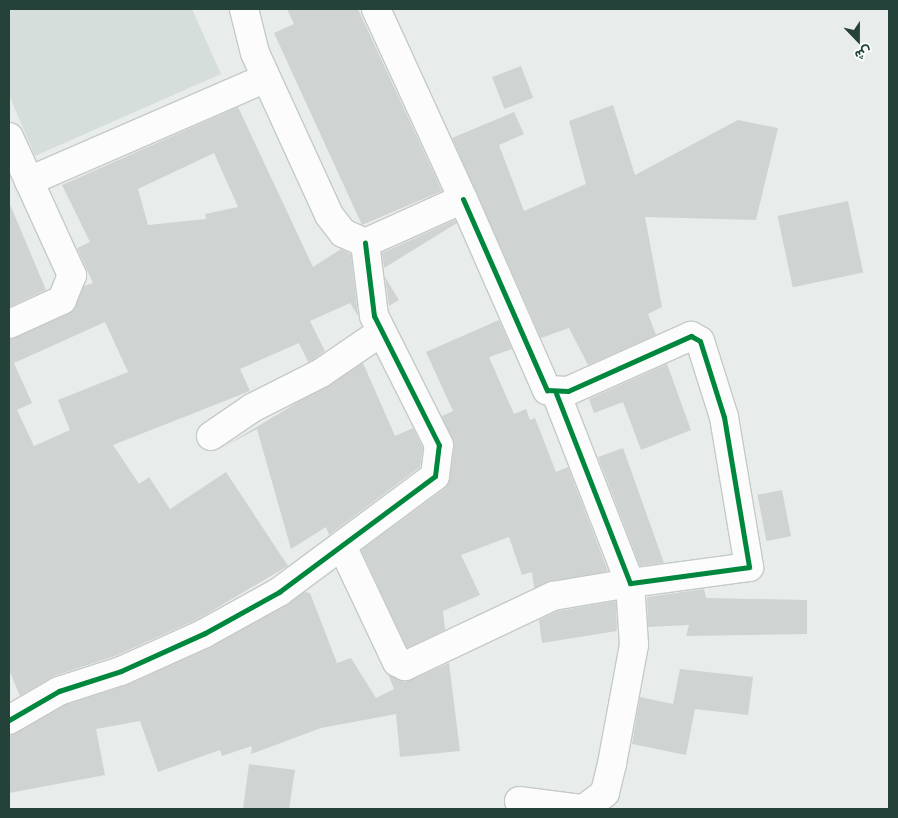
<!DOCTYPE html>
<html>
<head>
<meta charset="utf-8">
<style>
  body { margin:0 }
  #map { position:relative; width:898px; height:818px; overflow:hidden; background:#e8edeb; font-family:Lato,Vazirmatn,sans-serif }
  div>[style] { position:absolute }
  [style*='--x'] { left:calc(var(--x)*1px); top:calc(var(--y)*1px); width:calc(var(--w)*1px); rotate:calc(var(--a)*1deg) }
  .built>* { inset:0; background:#d6dedb }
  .building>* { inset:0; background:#cfd4d2; transform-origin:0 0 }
  .roads { filter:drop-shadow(1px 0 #c5cac8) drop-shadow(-1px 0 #c5cac8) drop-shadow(0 1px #c5cac8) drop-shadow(0 -1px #c5cac8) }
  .minor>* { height:28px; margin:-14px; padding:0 14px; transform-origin:14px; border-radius:14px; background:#fcfcfc }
  .cycleway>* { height:5px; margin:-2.5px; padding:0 2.5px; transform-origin:2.5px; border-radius:2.5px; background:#00873e }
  span { translate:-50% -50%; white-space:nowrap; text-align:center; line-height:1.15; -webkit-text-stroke:4px #f7fbf9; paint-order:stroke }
  .frame { position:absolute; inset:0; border:10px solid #24423a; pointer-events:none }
  .north { position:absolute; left:833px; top:15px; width:50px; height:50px; -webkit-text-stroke:4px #f7fbf9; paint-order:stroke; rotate:158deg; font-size:14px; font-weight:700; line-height:20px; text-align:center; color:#24423a }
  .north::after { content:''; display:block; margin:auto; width:18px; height:22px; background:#24423a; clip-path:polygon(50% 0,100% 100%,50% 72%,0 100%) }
</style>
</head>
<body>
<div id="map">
  <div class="built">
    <div style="clip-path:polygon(9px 9px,192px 9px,221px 74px,35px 156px,9px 95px)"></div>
  </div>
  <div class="building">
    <div style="clip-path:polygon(287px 9px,358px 9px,442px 191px,362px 225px,274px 33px,294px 24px)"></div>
    <div style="left:521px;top:66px;width:34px;height:31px;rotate:69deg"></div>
    <div style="clip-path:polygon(613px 105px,635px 175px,738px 120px,778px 128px,756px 220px,645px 217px,662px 307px,648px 314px,656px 335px,588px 365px,569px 328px,541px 338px,452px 138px,514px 112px,524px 134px,499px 145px,524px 211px,586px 184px,569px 121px)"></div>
    <div style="clip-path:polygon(evenodd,238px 107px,313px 267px,341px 249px,351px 254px,358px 316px,350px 303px,310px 321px,325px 351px,313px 360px,308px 362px,299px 343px,240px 369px,250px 391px,113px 445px,139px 484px,149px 477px,170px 509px,226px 472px,288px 566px,198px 619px,115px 656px,54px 676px,20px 696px,9px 670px,9px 339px,68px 314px,84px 286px,93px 283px,77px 248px,90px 242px,62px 185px,238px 107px,214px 153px,238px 207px,205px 214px,206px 219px,148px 225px,138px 189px,214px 153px,238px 107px,105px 322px,128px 372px,58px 400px,70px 430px,34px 446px,17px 410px,32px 403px,14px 363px,105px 322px)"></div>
    <div style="left:848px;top:201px;width:73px;height:72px;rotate:78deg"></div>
    <div style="clip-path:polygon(9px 202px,46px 290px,9px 307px)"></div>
    <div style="clip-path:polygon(455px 220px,457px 223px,384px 268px,382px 253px)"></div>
    <div style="clip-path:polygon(385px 277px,399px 300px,389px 306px)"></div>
    <div style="clip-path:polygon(499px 320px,512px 349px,489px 357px,514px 414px,526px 409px,530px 420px,535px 418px,556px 472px,568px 467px,608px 571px,534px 588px,532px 572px,522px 575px,509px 537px,461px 555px,480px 595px,443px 611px,445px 630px,407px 648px,361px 550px,444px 489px,450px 478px,454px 446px,442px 416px,453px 411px,426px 352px)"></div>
    <div style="clip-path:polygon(363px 363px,395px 436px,413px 428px,423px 448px,420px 467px,329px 535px,326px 527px,291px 549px,257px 429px,220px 449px)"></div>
    <div style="clip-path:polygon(667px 364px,691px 430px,641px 450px,623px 402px,594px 413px,589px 399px)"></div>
    <div style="clip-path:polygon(623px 448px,664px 563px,640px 566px,598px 457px)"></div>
    <div style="left:782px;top:490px;width:47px;height:25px;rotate:79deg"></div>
    <div style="clip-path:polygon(704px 589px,706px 598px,807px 600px,807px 634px,686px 636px,689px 625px,648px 627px,647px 597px)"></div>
    <div style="clip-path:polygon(305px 592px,310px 593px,337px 663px,351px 658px,376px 698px,394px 689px,388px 674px,405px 682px,449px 663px,460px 751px,400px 757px,396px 714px,321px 728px,251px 754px,252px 746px,222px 756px,220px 750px,158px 772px,140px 721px,96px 729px,105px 775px,9px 793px,9px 736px,65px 705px,127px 685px,211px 647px)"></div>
    <div style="clip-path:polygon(616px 601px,617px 631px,542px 643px,539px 620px,558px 611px)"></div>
    <div style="clip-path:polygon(680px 669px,753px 677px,748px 715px,695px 709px,686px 755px,632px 744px,640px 697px,673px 704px)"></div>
    <div style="clip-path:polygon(249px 764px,295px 770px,289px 809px,243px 809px)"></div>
  </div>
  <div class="roads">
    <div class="minor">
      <div style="--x:244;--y:9;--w:45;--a:76"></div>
      <div style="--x:255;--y:53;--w:178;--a:65.4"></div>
      <div style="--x:329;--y:215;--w:23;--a:52"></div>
      <div style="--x:343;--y:233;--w:24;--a:24"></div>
      <div style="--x:365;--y:243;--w:107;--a:-24.2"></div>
      <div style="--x:463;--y:199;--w:209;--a:-114.6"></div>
      <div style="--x:9;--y:137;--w:152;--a:65.5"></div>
      <div style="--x:72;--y:275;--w:27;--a:112"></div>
      <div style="--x:62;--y:300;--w:58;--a:155.6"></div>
      <div style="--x:29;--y:181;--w:258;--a:-23.5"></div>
      <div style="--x:463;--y:199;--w:209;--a:66.3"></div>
      <div style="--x:547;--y:390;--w:21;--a:3"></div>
      <div style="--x:568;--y:391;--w:135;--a:-24.1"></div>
      <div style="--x:691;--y:336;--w:10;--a:29"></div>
      <div style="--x:700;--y:341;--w:80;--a:72.5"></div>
      <div style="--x:724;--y:417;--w:152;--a:80.5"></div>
      <div style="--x:749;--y:567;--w:120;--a:172.3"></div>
      <div style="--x:630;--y:583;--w:204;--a:-111.3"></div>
      <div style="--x:211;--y:436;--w:50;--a:-34.3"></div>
      <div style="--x:252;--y:408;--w:77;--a:-26.9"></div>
      <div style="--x:321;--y:373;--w:73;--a:-34.3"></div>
      <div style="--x:343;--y:548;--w:126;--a:64.7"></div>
      <div style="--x:397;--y:662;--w:9;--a:27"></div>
      <div style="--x:405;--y:666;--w:164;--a:-25.3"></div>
      <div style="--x:553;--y:596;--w:78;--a:-9.6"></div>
      <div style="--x:630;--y:583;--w:62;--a:86.3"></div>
      <div style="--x:634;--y:645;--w:121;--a:100.5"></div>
      <div style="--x:612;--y:764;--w:30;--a:104"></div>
      <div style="--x:605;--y:793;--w:26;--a:143"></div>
      <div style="--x:9;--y:720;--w:58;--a:-30.1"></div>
      <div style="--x:59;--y:691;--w:65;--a:-17.9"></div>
      <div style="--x:121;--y:671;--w:92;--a:-24.3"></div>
      <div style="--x:205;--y:633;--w:85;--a:-29"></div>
      <div style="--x:279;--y:592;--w:194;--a:-36.6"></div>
      <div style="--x:435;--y:476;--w:31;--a:-83"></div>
      <div style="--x:439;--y:445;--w:144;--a:-116.7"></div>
      <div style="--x:374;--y:316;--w:74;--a:-97"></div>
      <div style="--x:519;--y:801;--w:64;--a:7.2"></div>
    </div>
  </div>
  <div class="cycleway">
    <div style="--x:463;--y:199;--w:209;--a:66.3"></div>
    <div style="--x:547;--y:390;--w:21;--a:3"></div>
    <div style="--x:568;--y:391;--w:135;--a:-24.1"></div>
    <div style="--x:691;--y:336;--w:10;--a:29"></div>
    <div style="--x:700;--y:341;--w:80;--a:72.5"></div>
    <div style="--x:724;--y:417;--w:152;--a:80.5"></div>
    <div style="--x:749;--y:567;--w:120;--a:172.3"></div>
    <div style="--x:630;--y:583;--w:204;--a:-111.3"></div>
    <div style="--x:9;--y:720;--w:58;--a:-30.1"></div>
    <div style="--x:59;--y:691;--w:65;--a:-17.9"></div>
    <div style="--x:121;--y:671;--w:92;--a:-24.3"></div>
    <div style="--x:205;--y:633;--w:85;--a:-29"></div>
    <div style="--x:279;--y:592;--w:194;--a:-36.6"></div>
    <div style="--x:435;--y:476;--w:31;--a:-83"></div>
    <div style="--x:439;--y:445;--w:144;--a:-116.7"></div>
    <div style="--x:374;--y:316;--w:74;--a:-97"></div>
  </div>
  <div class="frame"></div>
  <div class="north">ش</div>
</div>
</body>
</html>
